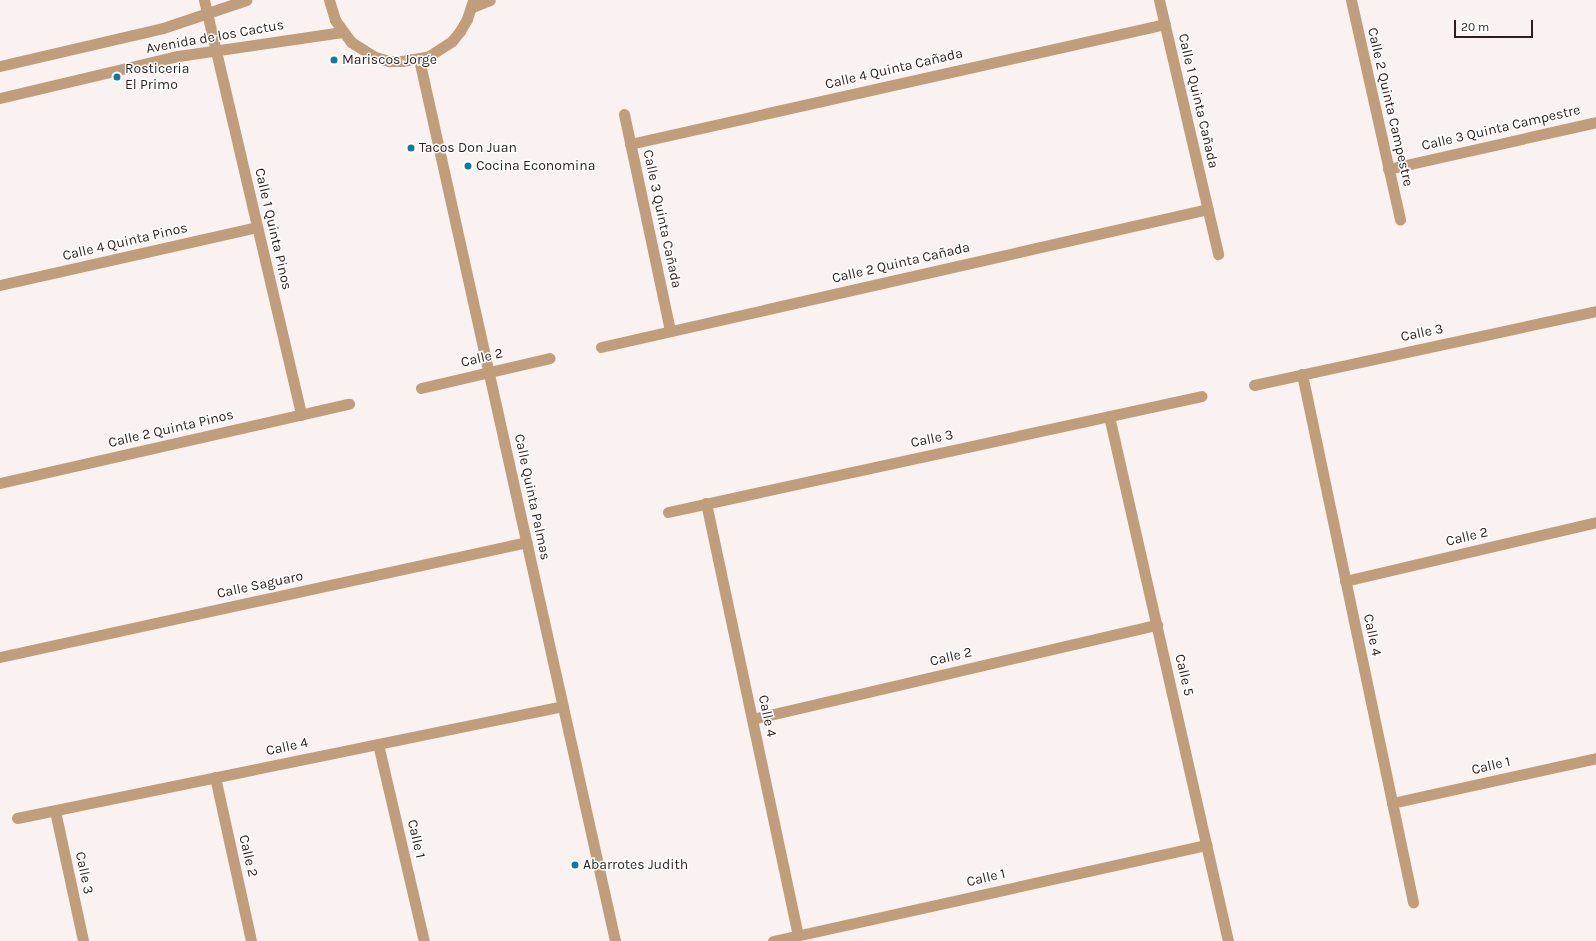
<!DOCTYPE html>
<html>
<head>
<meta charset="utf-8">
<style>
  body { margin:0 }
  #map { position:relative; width:1596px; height:941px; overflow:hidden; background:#faf2f0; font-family:Karla,sans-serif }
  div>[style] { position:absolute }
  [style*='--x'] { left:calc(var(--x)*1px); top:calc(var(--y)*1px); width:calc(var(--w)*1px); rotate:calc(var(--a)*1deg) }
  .minor>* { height:11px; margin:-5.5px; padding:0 5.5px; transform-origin:5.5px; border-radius:5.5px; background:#c19e7b }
  .tertiary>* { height:11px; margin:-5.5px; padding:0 5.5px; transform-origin:5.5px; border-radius:5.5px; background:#c19e7b }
  .dots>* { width:11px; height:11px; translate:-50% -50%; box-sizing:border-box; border:2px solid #fff; border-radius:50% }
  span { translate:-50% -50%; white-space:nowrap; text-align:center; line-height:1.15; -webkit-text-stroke:3px #fff; paint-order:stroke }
  .street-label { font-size:14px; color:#2e1f1c }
  .poi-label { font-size:14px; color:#2e1f1c }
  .left { translate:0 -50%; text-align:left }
  .scale { position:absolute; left:1454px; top:20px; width:79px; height:18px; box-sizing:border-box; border:2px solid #2e1f1c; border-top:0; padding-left:5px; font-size:12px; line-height:14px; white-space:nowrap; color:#2e1f1c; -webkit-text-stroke:3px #fff; paint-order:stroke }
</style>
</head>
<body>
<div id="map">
  <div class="minor">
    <div style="--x:204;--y:0;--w:426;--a:76.8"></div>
    <div style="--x:1159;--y:0;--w:261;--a:76.9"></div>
    <div style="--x:1351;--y:0;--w:225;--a:77.4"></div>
    <div style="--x:419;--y:59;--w:904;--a:77.47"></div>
    <div style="--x:624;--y:114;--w:222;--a:78"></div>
    <div style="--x:630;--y:144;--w:548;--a:-12.64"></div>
    <div style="--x:1388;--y:169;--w:213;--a:-12.7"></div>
    <div style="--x:0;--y:285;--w:263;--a:-12.7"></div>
    <div style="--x:601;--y:347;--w:622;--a:-12.81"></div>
    <div style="--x:1302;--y:374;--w:540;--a:78.13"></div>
    <div style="--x:1254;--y:385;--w:350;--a:-12.2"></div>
    <div style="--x:421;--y:388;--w:132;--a:-13.1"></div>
    <div style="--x:1109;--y:416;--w:538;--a:77.23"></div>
    <div style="--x:0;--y:483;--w:358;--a:-12.8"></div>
    <div style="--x:706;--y:503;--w:442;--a:78"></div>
    <div style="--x:668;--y:512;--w:546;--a:-12.26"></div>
    <div style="--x:1345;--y:581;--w:258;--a:-13.2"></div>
    <div style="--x:0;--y:657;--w:539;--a:-12.31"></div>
    <div style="--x:752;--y:719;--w:416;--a:-13.1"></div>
    <div style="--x:378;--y:744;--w:202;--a:76.9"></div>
    <div style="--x:215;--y:777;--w:168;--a:77.6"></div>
    <div style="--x:1392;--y:803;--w:209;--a:-12.4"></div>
    <div style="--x:55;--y:811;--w:133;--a:77.8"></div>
    <div style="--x:17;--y:818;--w:557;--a:-11.59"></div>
    <div style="--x:773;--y:941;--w:444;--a:-12.5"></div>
  </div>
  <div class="tertiary">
    <div style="--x:329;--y:0;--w:21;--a:73"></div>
    <div style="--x:335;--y:20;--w:27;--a:54"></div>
    <div style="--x:351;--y:42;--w:28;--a:32"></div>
    <div style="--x:375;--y:57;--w:15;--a:16"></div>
    <div style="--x:389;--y:61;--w:13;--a:0"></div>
    <div style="--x:402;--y:61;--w:27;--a:-10"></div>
    <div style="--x:429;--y:56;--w:27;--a:-33"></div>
    <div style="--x:452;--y:41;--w:13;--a:-51"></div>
    <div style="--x:460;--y:31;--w:14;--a:-60"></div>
    <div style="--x:467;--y:19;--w:20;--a:-72"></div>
    <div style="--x:472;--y:7;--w:19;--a:-21"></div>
    <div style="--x:0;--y:66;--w:167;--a:-13.1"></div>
    <div style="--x:163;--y:28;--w:88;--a:-18.6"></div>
    <div style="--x:0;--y:98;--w:183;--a:-13.3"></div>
    <div style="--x:178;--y:56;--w:166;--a:-8.3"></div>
  </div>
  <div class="dots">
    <div style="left:334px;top:60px;background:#0d7aa4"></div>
    <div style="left:117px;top:77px;background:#0d7aa4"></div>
    <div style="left:411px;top:148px;background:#0d7aa4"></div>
    <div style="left:468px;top:166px;background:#0d7aa4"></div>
    <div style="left:575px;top:865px;background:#0d7aa4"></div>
  </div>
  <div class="street-label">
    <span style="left:215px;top:37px;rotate:-10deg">Avenida de los Cactus</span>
    <span style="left:894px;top:69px;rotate:-13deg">Calle 4 Quinta Cañada</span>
    <span style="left:1198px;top:101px;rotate:77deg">Calle 1 Quinta Cañada</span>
    <span style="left:1390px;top:107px;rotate:77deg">Calle 2 Quinta Campestre</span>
    <span style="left:1501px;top:128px;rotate:-13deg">Calle 3 Quinta Campestre</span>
    <span style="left:662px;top:219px;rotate:78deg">Calle 3 Quinta Cañada</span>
    <span style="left:273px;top:229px;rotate:77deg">Calle 1 Quinta Pinos</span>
    <span style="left:125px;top:242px;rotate:-13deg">Calle 4 Quinta Pinos</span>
    <span style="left:901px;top:263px;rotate:-13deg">Calle 2 Quinta Cañada</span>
    <span style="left:1422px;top:333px;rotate:-12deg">Calle 3</span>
    <span style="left:482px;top:358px;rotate:-13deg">Calle 2</span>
    <span style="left:171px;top:429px;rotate:-13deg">Calle 2 Quinta Pinos</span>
    <span style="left:932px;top:439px;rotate:-12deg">Calle 3</span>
    <span style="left:532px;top:497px;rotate:78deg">Calle Quinta Palmas</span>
    <span style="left:1467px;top:537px;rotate:-13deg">Calle 2</span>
    <span style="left:260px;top:585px;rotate:-12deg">Calle Saguaro</span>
    <span style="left:1372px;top:635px;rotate:78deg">Calle 4</span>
    <span style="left:951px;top:657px;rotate:-13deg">Calle 2</span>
    <span style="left:1184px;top:675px;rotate:77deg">Calle 5</span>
    <span style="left:767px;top:716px;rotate:78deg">Calle 4</span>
    <span style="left:287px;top:747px;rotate:-12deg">Calle 4</span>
    <span style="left:1491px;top:766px;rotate:-13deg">Calle 1</span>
    <span style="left:416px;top:839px;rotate:77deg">Calle 1</span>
    <span style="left:248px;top:856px;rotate:77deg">Calle 2</span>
    <span style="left:84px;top:873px;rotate:78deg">Calle 3</span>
    <span style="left:986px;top:878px;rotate:-13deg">Calle 1</span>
  </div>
  <div class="poi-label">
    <span class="left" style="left:342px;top:60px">Mariscos Jorge</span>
    <span class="left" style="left:125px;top:77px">Rosticeria<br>El Primo</span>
    <span class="left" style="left:419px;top:148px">Tacos Don Juan</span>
    <span class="left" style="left:476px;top:166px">Cocina Economina</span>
    <span class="left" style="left:583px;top:865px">Abarrotes Judith</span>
  </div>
  <div class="scale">20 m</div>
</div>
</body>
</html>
